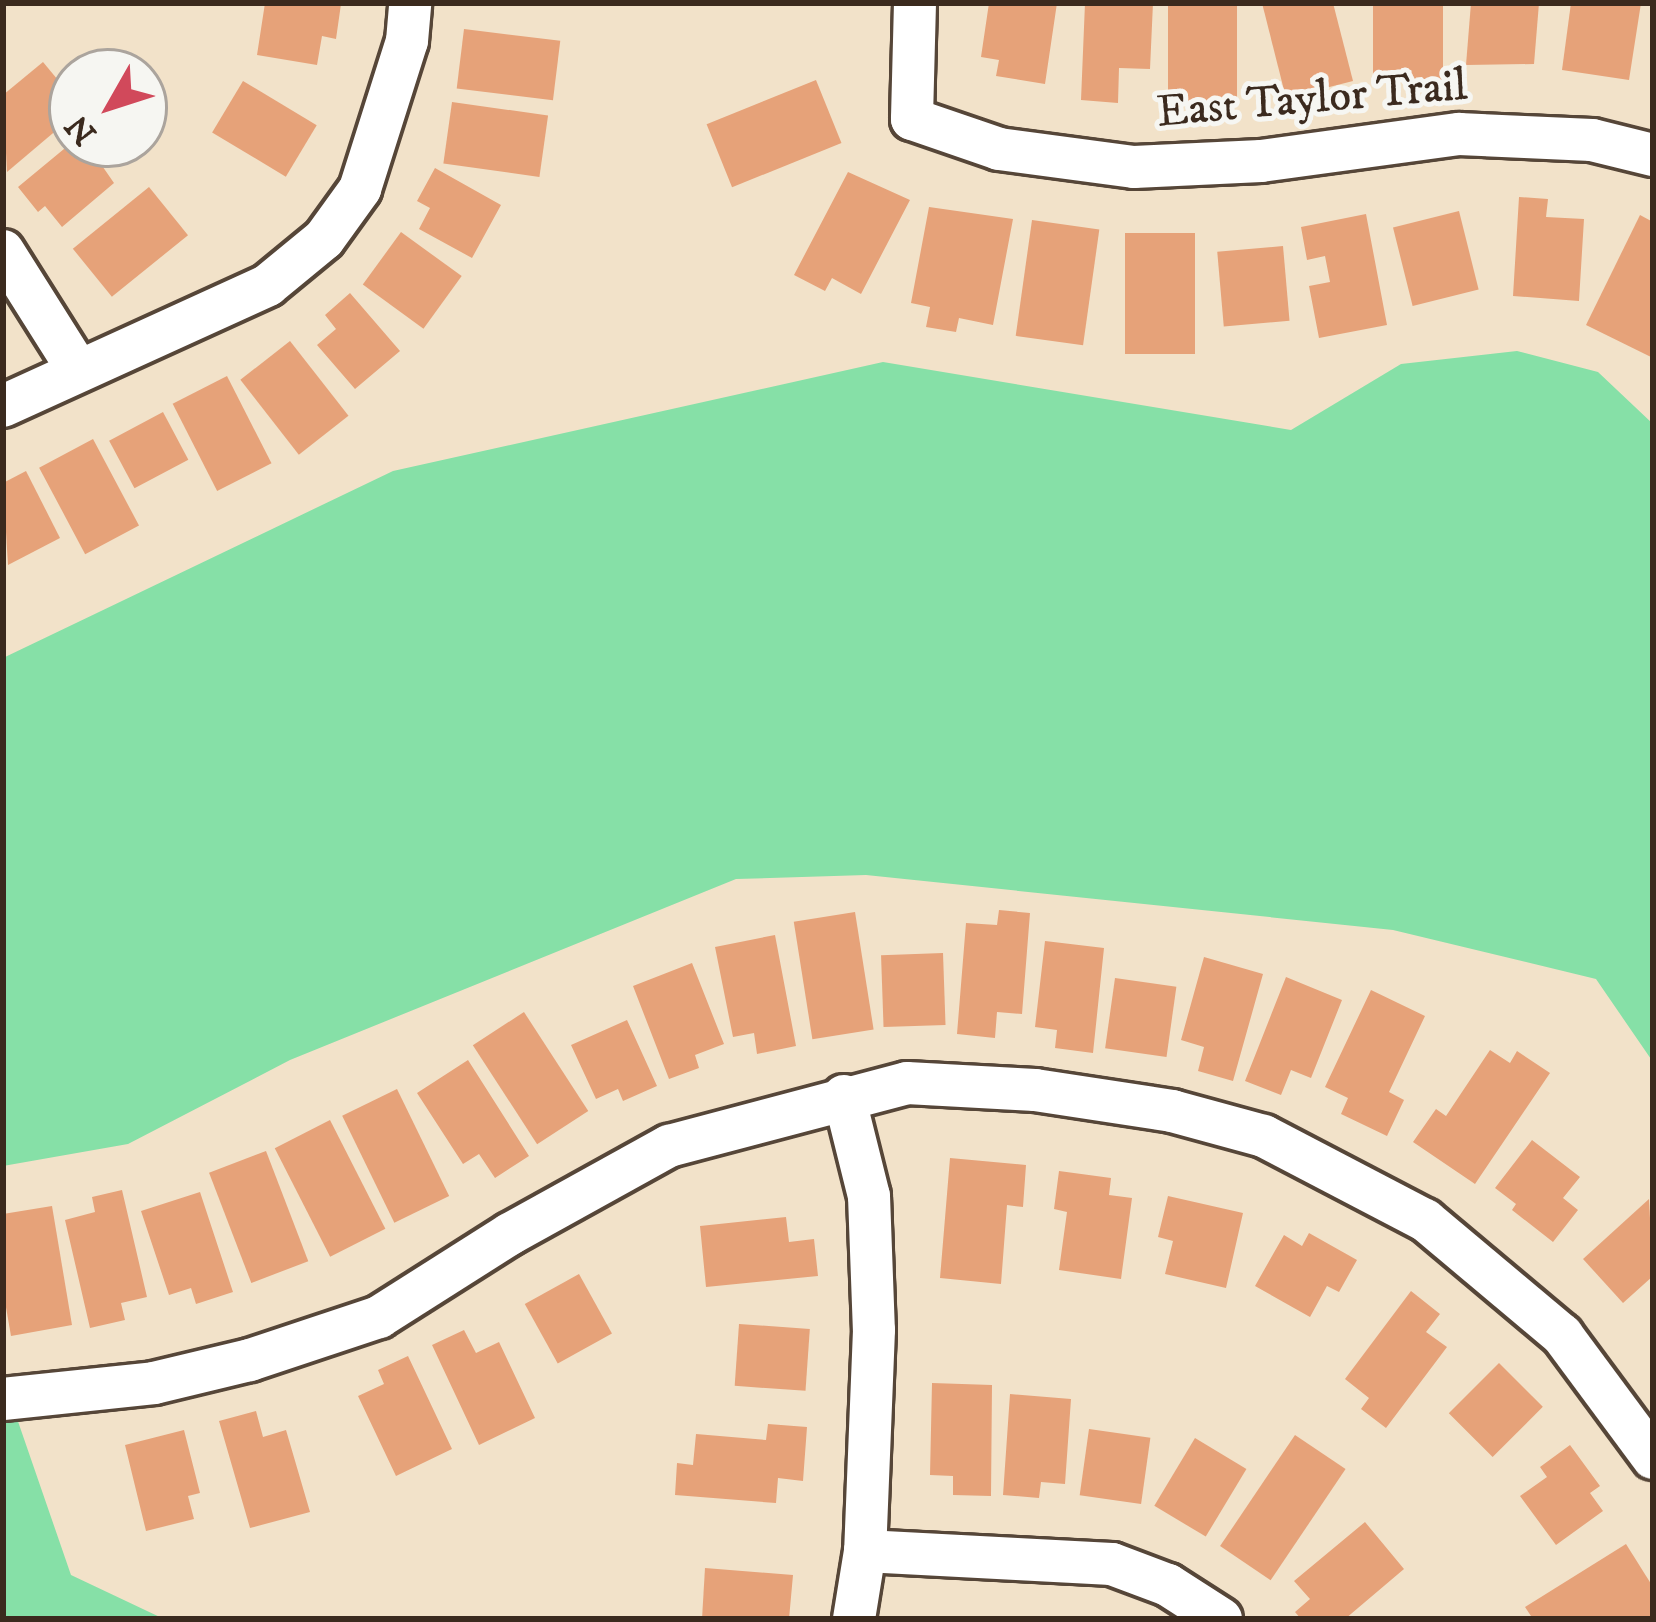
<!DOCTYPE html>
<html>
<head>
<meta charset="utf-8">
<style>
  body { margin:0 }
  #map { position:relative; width:1656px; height:1622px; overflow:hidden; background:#f2e2c9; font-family:"IM FELL DW Pica",serif }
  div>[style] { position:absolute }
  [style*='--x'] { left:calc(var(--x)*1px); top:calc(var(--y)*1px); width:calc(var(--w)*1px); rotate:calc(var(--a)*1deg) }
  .green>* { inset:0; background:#86e0a7 }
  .building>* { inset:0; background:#e6a279; transform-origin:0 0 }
  .roads { filter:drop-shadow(3px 0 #564638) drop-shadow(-3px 0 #564638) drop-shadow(0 3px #564638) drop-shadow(0 -3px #564638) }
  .minor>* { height:42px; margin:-21px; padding:0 21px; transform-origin:21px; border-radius:21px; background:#fff }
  span { translate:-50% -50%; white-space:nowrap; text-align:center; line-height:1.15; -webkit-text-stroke:10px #f6f6f2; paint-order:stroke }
  .street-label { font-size:45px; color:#3b2a1e }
  .frame { position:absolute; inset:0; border:6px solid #3b2a1e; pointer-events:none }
  .north { position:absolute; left:48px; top:48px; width:120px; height:120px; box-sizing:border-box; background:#f6f6f2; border:3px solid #aba49d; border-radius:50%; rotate:231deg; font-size:33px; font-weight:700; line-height:48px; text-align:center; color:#3b2a1e }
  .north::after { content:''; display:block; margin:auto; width:42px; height:54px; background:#d1495b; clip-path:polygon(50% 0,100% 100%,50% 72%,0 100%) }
</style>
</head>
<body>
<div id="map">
  <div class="green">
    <div style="clip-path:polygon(1517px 351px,1598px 372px,1653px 424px,1653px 1062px,1596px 979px,1393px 930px,866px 875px,736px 879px,290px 1060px,128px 1144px,3px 1166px,3px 658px,393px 471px,883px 362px,1291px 430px,1401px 364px)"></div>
    <div style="clip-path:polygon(3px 1378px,71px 1575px,164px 1619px,3px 1619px)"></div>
  </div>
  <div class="building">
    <div style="clip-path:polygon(265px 3px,341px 4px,336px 39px,322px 36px,317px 65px,257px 55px)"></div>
    <div style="clip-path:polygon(989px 3px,1057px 3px,1045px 84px,996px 76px,999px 60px,981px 57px)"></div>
    <div style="clip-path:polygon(1085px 3px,1153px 3px,1150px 69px,1119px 68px,1118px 103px,1081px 100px)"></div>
    <div style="left:1168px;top:3px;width:69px;height:100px"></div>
    <div style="clip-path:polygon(1262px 3px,1333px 3px,1353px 81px,1286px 98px)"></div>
    <div style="left:1373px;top:3px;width:70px;height:78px"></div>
    <div style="clip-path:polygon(1471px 3px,1539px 3px,1534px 64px,1466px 65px)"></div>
    <div style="clip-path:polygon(1571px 3px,1641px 3px,1629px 80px,1562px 70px)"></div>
    <div style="left:464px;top:29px;width:97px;height:60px;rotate:7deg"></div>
    <div style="clip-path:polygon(43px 62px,72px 97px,72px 117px,7px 172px,3px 95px)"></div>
    <div style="left:816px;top:80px;width:68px;height:118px;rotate:68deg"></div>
    <div style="left:243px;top:81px;width:86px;height:60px;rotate:31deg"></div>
    <div style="left:452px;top:102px;width:97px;height:62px;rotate:8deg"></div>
    <div style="clip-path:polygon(70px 144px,87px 144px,114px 183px,62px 227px,45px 206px,38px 212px,18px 187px)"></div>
    <div style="clip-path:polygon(435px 168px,501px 205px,472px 258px,419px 229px,430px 208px,417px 201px)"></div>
    <div style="clip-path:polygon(848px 172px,910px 200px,861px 294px,832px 278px,825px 291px,794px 275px)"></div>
    <div style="left:149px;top:187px;width:62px;height:98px;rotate:51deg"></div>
    <div style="clip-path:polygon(1519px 197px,1548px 199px,1546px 217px,1584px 219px,1579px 301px,1513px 296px)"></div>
    <div style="clip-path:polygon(929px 207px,1013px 219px,993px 325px,959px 318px,956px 332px,926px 327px,930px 307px,911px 303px)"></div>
    <div style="left:1459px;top:211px;width:81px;height:68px;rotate:76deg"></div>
    <div style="clip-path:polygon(1366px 214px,1387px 325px,1319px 338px,1309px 286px,1330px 282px,1325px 256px,1307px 260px,1301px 227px)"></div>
    <div style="clip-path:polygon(1640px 215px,1653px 222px,1653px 358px,1586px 325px)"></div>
    <div style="left:1032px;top:220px;width:68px;height:117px;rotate:8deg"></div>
    <div style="left:401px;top:232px;width:75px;height:65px;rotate:36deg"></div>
    <div style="left:1195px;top:233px;width:121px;height:70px;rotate:90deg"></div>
    <div style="left:1283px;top:246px;width:75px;height:66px;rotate:85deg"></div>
    <div style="clip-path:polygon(350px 293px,400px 351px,355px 389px,317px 345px,336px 329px,325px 315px)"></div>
    <div style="left:290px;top:341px;width:95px;height:63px;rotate:52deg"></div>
    <div style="left:227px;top:376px;width:98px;height:61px;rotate:63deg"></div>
    <div style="left:163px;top:412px;width:54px;height:61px;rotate:62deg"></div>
    <div style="left:93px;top:439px;width:98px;height:61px;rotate:62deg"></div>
    <div style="clip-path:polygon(26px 471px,60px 538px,8px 565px,3px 483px)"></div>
    <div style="clip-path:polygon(999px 910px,1030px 913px,1022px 1014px,997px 1012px,995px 1038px,957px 1034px,966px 923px,997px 925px)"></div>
    <div style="left:855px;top:912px;width:119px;height:62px;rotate:81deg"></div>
    <div style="clip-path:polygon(775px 935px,796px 1046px,757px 1054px,754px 1033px,733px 1037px,715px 947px)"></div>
    <div style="clip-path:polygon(1045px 941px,1104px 948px,1093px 1053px,1055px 1048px,1057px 1030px,1035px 1027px)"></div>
    <div style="left:943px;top:953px;width:72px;height:62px;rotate:88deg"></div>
    <div style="clip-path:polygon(1204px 957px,1263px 974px,1233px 1081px,1198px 1071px,1204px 1047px,1181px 1040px)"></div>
    <div style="clip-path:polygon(692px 963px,724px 1044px,695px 1055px,699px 1068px,669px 1079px,633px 986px)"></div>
    <div style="clip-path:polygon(1286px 977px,1342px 1000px,1311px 1078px,1291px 1070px,1281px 1095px,1245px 1081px)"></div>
    <div style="left:1115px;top:978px;width:62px;height:71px;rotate:8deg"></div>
    <div style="clip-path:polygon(1371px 990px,1425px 1016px,1389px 1092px,1404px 1100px,1387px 1136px,1341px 1114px,1348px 1098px,1325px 1087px)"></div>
    <div style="left:524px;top:1012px;width:118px;height:61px;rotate:57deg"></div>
    <div style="clip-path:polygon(627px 1020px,657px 1086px,623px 1101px,618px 1089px,596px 1099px,571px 1045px)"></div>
    <div style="clip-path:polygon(1490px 1050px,1510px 1063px,1517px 1051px,1550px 1073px,1475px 1184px,1413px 1142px,1436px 1109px,1446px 1116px)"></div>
    <div style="clip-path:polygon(468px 1060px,529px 1156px,495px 1178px,479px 1154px,463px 1164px,417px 1093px)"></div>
    <div style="left:397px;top:1089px;width:119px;height:61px;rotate:64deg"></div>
    <div style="left:330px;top:1120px;width:122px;height:62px;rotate:63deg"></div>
    <div style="clip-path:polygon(1532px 1140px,1580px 1177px,1563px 1198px,1578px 1210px,1553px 1242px,1512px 1210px,1516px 1204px,1495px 1188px)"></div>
    <div style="left:266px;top:1151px;width:118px;height:61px;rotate:69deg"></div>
    <div style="clip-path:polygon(950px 1158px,1026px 1165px,1023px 1207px,1007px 1205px,1001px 1284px,940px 1278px)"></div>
    <div style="clip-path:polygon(1059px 1171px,1111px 1178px,1109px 1195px,1132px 1198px,1121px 1279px,1059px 1270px,1067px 1212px,1054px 1209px)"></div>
    <div style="clip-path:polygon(122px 1190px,147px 1297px,121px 1303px,125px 1320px,90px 1328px,65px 1220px,95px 1212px,92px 1197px)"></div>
    <div style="clip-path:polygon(200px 1192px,233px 1292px,196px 1304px,191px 1288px,169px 1295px,141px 1211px)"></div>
    <div style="clip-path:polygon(1168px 1196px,1243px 1213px,1226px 1288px,1165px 1274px,1173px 1241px,1158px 1237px)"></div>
    <div style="clip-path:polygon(1649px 1199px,1653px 1276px,1623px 1303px,1583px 1259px)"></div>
    <div style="clip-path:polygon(52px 1206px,72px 1325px,11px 1336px,3px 1290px,3px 1214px)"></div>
    <div style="clip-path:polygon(786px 1217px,789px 1242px,814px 1239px,818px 1276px,706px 1287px,700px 1226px)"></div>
    <div style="clip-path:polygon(1309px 1233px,1357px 1260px,1339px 1292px,1327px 1286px,1310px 1317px,1255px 1286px,1284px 1235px,1302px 1246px)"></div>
    <div style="left:579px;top:1274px;width:68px;height:62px;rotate:61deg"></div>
    <div style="clip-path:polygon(1411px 1291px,1440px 1314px,1426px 1332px,1447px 1347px,1386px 1428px,1361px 1409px,1369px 1398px,1345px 1379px)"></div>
    <div style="left:739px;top:1324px;width:71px;height:62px;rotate:4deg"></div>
    <div style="clip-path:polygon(464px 1330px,476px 1353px,499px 1342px,535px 1418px,479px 1445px,432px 1345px)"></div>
    <div style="clip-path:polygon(408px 1356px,452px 1449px,396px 1476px,358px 1396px,384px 1384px,378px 1370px)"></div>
    <div style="left:1499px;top:1363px;width:62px;height:71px;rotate:45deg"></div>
    <div style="clip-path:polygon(932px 1383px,992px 1385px,991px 1496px,953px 1495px,953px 1476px,930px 1475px)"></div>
    <div style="clip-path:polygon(1010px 1394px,1071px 1399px,1065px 1484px,1041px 1482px,1039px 1498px,1003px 1495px)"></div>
    <div style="clip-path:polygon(256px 1411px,263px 1437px,286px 1430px,310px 1512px,250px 1528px,219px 1421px)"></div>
    <div style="clip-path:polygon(768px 1424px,807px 1427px,803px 1481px,778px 1478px,776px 1503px,675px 1495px,677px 1463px,693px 1465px,696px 1434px,766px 1440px)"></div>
    <div style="left:1089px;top:1429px;width:62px;height:67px;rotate:8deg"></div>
    <div style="clip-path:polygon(184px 1430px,200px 1493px,188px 1496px,194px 1519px,146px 1531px,125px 1445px)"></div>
    <div style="left:1295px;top:1435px;width:61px;height:134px;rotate:34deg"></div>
    <div style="left:1195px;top:1438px;width:60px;height:79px;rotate:31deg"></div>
    <div style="clip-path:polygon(1570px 1445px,1600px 1486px,1590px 1493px,1603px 1511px,1556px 1545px,1520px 1496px,1547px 1477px,1540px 1467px)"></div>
    <div style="clip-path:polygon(1365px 1522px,1404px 1569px,1345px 1619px,1301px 1619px,1295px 1612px,1310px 1599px,1294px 1581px)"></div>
    <div style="clip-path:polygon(1626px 1544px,1653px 1587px,1653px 1619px,1533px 1619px,1525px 1607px)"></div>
    <div style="clip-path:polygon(705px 1568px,793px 1575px,789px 1619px,702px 1619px)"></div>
  </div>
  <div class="roads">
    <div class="minor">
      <div style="--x:915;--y:3;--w:116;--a:91.5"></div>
      <div style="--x:912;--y:119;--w:92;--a:19"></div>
      <div style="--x:999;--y:149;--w:136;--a:7.6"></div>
      <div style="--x:1134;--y:167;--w:127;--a:-2.7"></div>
      <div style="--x:1261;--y:161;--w:200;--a:-7.8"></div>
      <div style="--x:1459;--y:134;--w:133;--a:2.6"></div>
      <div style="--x:1592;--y:140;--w:63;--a:13.8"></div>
      <div style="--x:3;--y:251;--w:141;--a:57.8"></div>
      <div style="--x:3;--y:406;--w:291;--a:-24.5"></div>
      <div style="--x:268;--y:285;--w:72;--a:-39.4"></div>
      <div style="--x:324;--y:239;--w:62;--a:-54.2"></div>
      <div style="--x:360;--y:189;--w:155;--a:-72.4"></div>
      <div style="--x:407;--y:41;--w:38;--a:-85"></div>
      <div style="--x:844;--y:1096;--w:103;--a:76"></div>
      <div style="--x:869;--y:1196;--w:134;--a:87.9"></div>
      <div style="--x:874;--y:1330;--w:221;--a:92.3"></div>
      <div style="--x:865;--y:1551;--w:69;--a:99.2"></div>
      <div style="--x:3;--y:1399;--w:152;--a:-6"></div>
      <div style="--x:154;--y:1383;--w:99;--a:-13.5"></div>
      <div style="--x:250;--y:1360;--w:136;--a:-18.4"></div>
      <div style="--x:379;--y:1317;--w:155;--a:-32.4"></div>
      <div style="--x:510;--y:1234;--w:182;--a:-29"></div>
      <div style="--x:669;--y:1146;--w:246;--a:-14.8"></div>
      <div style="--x:907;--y:1083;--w:128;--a:3.1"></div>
      <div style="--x:1035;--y:1090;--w:139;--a:8.7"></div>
      <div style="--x:1172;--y:1111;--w:95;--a:15.2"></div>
      <div style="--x:1264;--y:1136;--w:182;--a:27.6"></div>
      <div style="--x:1425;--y:1220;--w:179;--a:40"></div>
      <div style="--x:1562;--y:1335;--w:153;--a:53.5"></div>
      <div style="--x:865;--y:1551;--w:247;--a:3"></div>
      <div style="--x:1112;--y:1564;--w:60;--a:20.6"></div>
      <div style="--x:1168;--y:1585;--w:63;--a:32.7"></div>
    </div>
  </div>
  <div class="street-label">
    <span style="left:1312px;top:100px;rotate:-5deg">East Taylor Trail</span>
  </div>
  <div class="frame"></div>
  <div class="north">N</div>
</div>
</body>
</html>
